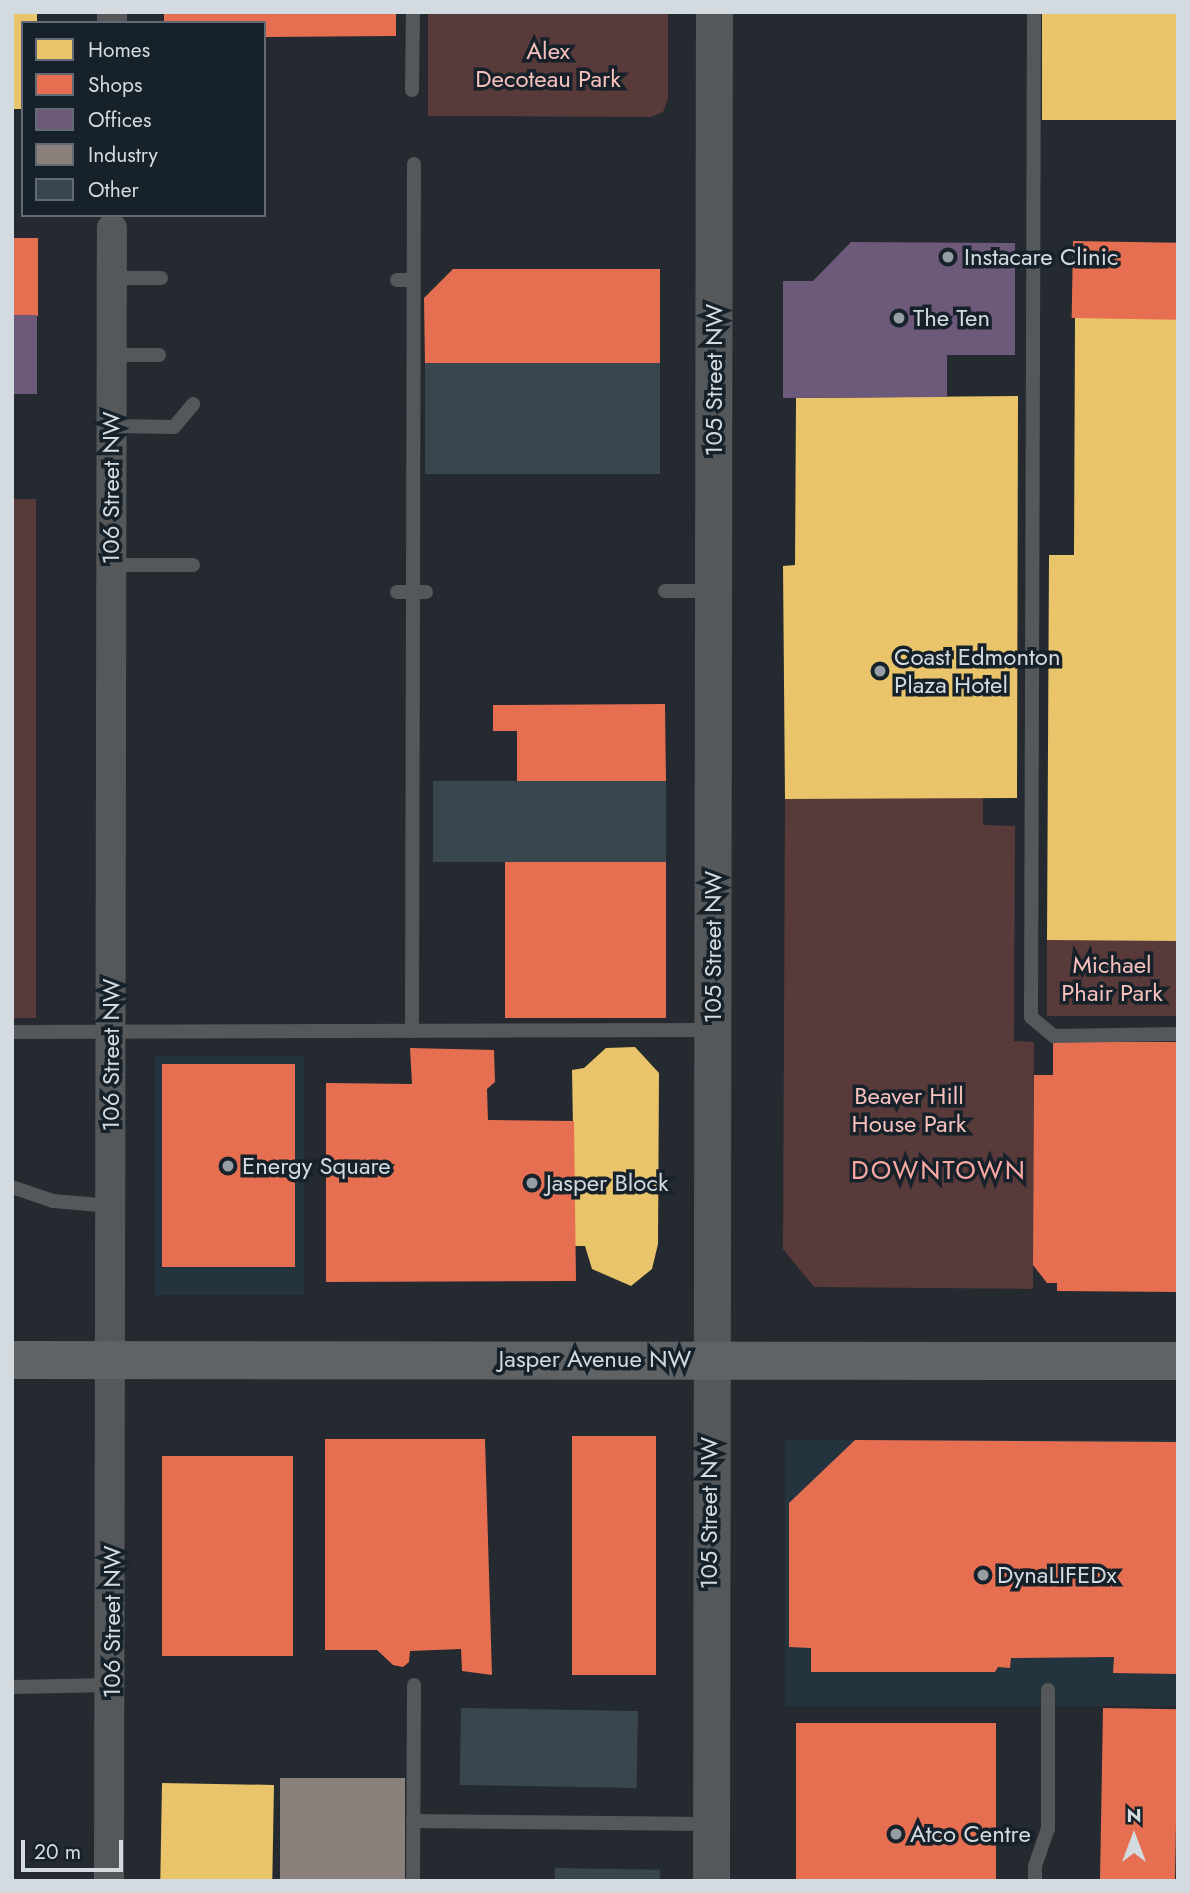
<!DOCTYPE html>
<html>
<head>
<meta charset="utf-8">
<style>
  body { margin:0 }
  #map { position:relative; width:1190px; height:1893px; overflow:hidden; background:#242a2f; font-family:Jost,sans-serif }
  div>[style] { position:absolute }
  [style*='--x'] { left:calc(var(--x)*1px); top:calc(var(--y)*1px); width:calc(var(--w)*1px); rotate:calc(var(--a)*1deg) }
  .built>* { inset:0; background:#23343f; transform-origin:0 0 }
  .green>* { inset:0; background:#573a39; transform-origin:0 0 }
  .homes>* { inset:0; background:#e9c46a; transform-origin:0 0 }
  .shops>* { inset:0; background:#e76f51; transform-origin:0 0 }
  .offices>* { inset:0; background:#6d597a; transform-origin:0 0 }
  .industry>* { inset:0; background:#8a817c; transform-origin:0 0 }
  .building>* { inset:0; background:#39464e; transform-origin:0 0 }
  .service>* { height:14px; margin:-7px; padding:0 7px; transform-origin:7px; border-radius:7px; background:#55585a }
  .minor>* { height:30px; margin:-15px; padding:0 15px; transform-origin:15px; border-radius:15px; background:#55585a }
  .tertiary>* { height:37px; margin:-18.5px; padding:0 18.5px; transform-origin:18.5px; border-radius:18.5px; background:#55585a }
  .secondary>* { height:38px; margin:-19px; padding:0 19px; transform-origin:19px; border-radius:19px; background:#606365 }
  .dots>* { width:19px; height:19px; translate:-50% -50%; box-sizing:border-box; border:4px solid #16212a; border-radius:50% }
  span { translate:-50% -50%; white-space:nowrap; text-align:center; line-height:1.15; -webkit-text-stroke:7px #16212a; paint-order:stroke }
  .park-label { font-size:24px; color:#f8c1bd }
  .poi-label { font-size:24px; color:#d3dbe1 }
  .left { translate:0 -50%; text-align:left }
  .street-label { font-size:24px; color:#d3dbe1 }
  .neighbourhood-label { font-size:26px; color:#fba8a2; letter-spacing:2px }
  .frame { position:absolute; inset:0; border:14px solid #d3dbe1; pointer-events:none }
  .legend { position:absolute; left:21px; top:21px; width:245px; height:196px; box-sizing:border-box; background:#16212a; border:2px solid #626b73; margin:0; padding:9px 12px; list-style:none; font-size:21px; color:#d3dbe1 }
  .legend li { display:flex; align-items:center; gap:14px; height:35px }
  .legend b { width:35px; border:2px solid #626b73 }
  .north { position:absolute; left:1099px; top:1802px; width:70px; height:70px; -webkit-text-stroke:5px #16212a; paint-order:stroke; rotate:0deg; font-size:19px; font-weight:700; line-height:28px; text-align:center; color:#d3dbe1 }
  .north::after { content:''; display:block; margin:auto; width:24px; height:32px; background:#d3dbe1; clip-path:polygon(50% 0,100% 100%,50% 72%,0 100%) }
  .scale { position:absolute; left:21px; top:1840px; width:102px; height:32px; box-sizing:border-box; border:4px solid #d3dbe1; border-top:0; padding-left:9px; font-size:21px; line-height:24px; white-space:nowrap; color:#d3dbe1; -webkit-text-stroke:5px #16212a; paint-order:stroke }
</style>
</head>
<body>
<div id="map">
  <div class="built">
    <div style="left:304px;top:1056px;width:239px;height:149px;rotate:90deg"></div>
    <div style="left:785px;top:1440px;width:393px;height:266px"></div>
  </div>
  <div class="green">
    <div style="clip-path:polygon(428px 12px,668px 12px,668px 99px,663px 112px,651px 117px,428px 116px)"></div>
    <div style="left:12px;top:499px;width:24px;height:519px"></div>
    <div style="clip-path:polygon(983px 798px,983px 825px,1015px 826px,1014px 1041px,1034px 1042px,1033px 1289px,814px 1287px,783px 1249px,785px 799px)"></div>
    <div style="left:1047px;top:940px;width:131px;height:76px"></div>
  </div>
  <div class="homes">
    <div style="clip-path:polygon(12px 12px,37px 12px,37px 23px,23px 23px,23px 109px,12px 109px)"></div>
    <div style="left:1042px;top:12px;width:136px;height:108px"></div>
    <div style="clip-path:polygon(1075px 318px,1178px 318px,1178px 941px,1047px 940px,1049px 555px,1074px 555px)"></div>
    <div style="clip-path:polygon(1018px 396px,1017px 798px,785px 799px,783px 566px,795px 565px,796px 398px)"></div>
    <div style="clip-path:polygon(635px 1047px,659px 1073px,658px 1244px,652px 1269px,631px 1286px,592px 1269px,585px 1246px,575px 1246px,572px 1070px,584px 1068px,606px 1048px)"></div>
    <div style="left:162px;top:1783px;width:112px;height:98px;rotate:1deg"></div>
  </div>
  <div class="shops">
    <div style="clip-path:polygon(164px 12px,396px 12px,396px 36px,264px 37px,264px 23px,164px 23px)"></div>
    <div style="left:12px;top:238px;width:26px;height:78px"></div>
    <div style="left:1073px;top:241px;width:105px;height:77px;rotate:1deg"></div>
    <div style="clip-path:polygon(453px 269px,660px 269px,660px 363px,425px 364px,424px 298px)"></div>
    <div style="clip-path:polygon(665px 704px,666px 781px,517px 782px,517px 731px,493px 731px,493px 705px)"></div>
    <div style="left:666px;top:862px;width:156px;height:161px;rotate:90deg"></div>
    <div style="clip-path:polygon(1053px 1042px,1178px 1042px,1178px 1292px,1057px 1291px,1057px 1283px,1047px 1283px,1033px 1265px,1034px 1075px,1053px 1075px)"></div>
    <div style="clip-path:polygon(410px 1048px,494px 1050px,495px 1082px,487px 1089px,488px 1120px,574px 1121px,576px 1281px,326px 1282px,326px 1083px,412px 1084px)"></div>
    <div style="left:295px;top:1064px;width:203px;height:133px;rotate:90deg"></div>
    <div style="left:656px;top:1436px;width:239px;height:84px;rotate:90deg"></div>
    <div style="clip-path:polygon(325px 1439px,485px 1439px,492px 1675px,462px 1671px,461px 1649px,410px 1651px,409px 1662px,403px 1667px,393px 1665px,377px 1650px,325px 1650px)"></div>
    <div style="clip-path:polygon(855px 1440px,1178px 1442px,1178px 1674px,1113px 1673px,1114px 1657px,1011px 1658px,1010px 1668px,998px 1667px,995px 1672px,811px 1672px,811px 1648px,789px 1647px,789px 1503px)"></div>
    <div style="left:162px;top:1456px;width:131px;height:200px"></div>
    <div style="left:1103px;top:1708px;width:75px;height:173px;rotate:1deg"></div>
    <div style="left:796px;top:1723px;width:200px;height:158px"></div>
  </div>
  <div class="offices">
    <div style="clip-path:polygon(851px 242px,1015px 243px,1015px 355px,947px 355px,947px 397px,783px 398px,783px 281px,813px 281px)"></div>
    <div style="left:37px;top:315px;width:79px;height:25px;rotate:90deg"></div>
  </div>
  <div class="industry">
    <div style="left:280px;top:1778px;width:125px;height:103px"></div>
  </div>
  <div class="building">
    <div style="left:660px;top:363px;width:111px;height:235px;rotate:90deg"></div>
    <div style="left:666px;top:781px;width:81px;height:233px;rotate:90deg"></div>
    <div style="left:461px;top:1708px;width:177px;height:77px;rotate:1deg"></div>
    <div style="left:555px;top:1868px;width:105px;height:13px;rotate:1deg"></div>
  </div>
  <div class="service">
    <div style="--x:1034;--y:12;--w:1005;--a:90.17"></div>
    <div style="--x:1031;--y:1017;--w:30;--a:40"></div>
    <div style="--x:1054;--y:1036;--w:124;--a:-0.9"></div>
    <div style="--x:412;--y:90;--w:78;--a:-89.3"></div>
    <div style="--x:112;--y:278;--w:49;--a:0"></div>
    <div style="--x:397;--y:280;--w:16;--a:0"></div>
    <div style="--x:111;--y:355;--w:48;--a:0"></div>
    <div style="--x:111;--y:426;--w:63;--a:0.9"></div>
    <div style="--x:174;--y:427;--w:30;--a:-50"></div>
    <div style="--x:111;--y:565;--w:82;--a:0"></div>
    <div style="--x:665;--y:591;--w:48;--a:0"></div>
    <div style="--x:397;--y:592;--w:29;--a:0"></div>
    <div style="--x:412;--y:1031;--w:867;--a:-89.87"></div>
    <div style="--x:12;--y:1032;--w:700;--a:-0.16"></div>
    <div style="--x:12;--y:1187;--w:43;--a:18.9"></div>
    <div style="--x:53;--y:1201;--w:58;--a:4.9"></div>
    <div style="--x:12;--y:1687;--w:100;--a:-1.1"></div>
    <div style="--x:413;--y:1821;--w:296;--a:0.6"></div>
    <div style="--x:413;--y:1881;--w:196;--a:-89.7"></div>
    <div style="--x:1035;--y:1881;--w:15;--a:-90"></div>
    <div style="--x:1035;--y:1866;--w:39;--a:-71"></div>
    <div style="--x:1048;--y:1829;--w:139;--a:-90"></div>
  </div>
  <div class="minor">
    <div style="--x:112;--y:12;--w:11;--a:90"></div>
    <div style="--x:109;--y:1881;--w:1653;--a:-89.9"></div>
  </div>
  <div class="tertiary">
    <div style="--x:711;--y:1881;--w:1869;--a:-89.91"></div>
  </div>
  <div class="secondary">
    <div style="--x:12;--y:1360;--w:1166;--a:0.05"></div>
  </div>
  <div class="dots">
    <div style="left:948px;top:257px;background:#969da3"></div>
    <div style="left:899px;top:318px;background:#969da3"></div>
    <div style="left:880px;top:671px;background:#969da3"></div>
    <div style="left:228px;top:1166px;background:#969da3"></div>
    <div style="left:532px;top:1183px;background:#969da3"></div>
    <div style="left:983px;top:1575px;background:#969da3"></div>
    <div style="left:896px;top:1834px;background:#969da3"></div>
  </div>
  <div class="park-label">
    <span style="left:548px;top:65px">Alex<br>Decoteau Park</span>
    <span style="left:1112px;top:979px">Michael<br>Phair Park</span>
    <span style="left:909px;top:1110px">Beaver Hill<br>House Park</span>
  </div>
  <div class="poi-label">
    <span class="left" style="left:964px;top:257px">Instacare Clinic</span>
    <span class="left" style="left:913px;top:318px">The Ten</span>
    <span class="left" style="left:894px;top:671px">Coast Edmonton<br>Plaza Hotel</span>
    <span class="left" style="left:242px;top:1166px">Energy Square</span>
    <span class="left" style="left:546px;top:1183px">Jasper Block</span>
    <span class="left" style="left:997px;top:1575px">DynaLIFEDx</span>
    <span class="left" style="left:910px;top:1834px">Atco Centre</span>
  </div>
  <div class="street-label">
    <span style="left:714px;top:380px;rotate:-90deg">105 Street NW</span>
    <span style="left:111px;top:488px;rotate:-90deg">106 Street NW</span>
    <span style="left:713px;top:947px;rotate:-90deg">105 Street NW</span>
    <span style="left:111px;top:1055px;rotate:-90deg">106 Street NW</span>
    <span style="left:595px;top:1359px">Jasper Avenue NW</span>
    <span style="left:709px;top:1513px;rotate:-90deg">105 Street NW</span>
    <span style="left:112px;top:1622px;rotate:-90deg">106 Street NW</span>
  </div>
  <div class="neighbourhood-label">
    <span style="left:939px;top:1171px">DOWNTOWN</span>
  </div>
  <div class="frame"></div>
  <ul class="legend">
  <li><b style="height:19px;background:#e9c46a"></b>Homes</li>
  <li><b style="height:19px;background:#e76f51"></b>Shops</li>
  <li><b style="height:19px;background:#6d597a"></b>Offices</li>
  <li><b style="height:19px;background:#8a817c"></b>Industry</li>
  <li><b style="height:19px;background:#39464e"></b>Other</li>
  </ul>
  <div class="north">N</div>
  <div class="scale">20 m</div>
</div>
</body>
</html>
